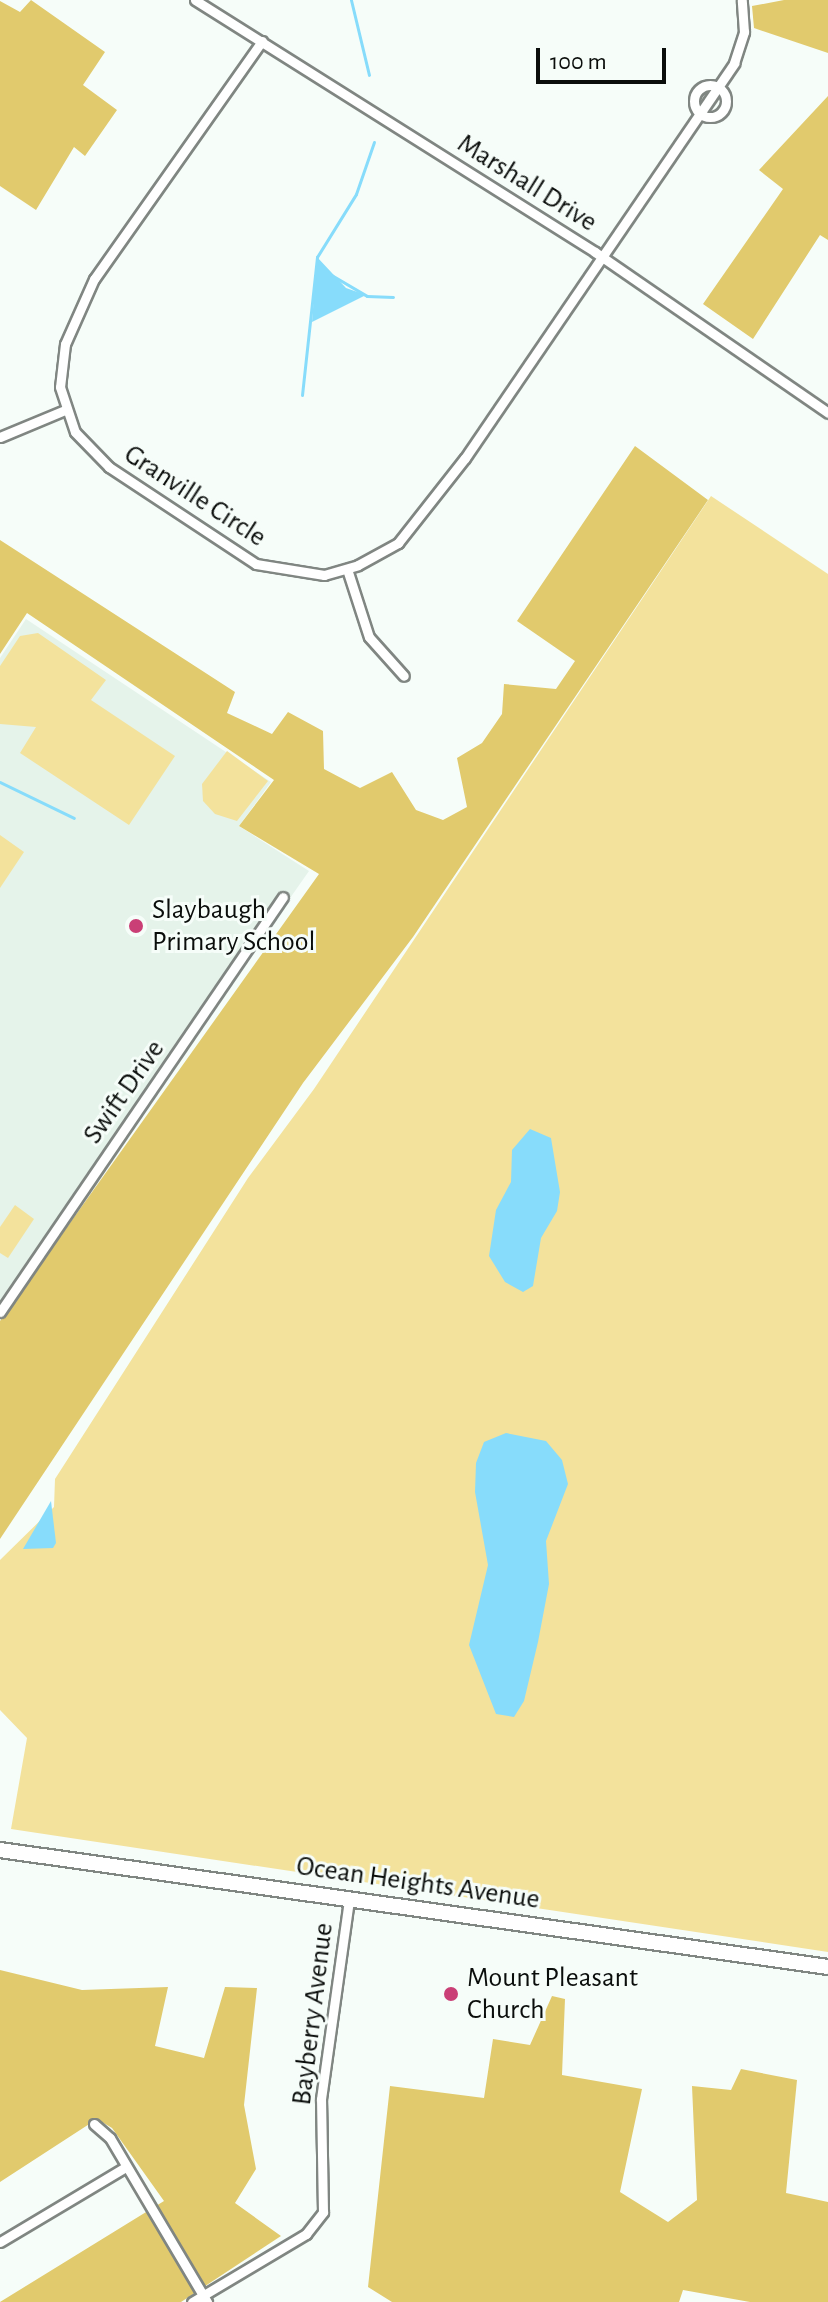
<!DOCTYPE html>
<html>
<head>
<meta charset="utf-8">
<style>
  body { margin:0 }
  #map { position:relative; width:828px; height:2302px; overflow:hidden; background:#f6fdf9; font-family:"Alegreya Sans",sans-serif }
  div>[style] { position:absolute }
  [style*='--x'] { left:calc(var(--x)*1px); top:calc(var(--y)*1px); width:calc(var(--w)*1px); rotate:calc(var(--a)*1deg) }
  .built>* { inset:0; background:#e5f3ea }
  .green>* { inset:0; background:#f3e29c }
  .forest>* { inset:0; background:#e1ca6d }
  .water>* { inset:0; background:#87dcfb }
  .stream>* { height:3px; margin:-1.5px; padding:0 1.5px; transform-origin:1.5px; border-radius:1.5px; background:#87dcfb }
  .roads { filter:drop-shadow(2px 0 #808682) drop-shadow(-2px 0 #808682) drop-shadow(0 2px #808682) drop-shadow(0 -2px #808682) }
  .street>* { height:9px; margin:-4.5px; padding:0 4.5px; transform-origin:4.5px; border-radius:4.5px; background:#fff }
  .street>.ring { margin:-4.5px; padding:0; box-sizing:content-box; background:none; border:9px solid #fff; border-radius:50% }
  .secondary>* { height:14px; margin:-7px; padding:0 7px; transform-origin:7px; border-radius:7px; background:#fff }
  .dots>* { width:22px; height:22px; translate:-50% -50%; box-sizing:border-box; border:4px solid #f6fdf9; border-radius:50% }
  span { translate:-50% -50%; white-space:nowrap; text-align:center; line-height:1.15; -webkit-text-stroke:6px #f6fdf9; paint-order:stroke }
  .street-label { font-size:28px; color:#0a0d0b }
  .poi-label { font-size:28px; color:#0a0d0b }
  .left { translate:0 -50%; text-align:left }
  .scale { position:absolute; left:536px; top:48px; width:130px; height:36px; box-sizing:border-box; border:4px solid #0a0d0b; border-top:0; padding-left:10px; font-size:24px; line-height:28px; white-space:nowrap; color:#0a0d0b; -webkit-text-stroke:6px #f6fdf9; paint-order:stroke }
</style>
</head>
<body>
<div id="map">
  <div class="built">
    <div style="clip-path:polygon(26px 619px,271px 782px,239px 826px,309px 871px,0 1312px,0 658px)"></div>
  </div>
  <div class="green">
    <div style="clip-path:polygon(711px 496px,828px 574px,828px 1952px,11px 1829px,27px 1738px,0 1710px,0 1560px,54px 1507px,55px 1479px,248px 1178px,314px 1089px)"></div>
    <div style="clip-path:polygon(38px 633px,106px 680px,91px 700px,175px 756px,129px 825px,20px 753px,36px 727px,0 724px,0 666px,20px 636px)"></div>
    <div style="clip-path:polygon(227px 751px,268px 781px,237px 821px,215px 814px,203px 801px,202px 784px)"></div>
    <div style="clip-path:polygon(0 835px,24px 852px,0 888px)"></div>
    <div style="clip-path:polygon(15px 1205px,34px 1219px,8px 1258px,0 1253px,0 1227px)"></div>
  </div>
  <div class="forest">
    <div style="clip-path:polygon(31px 0,105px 52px,83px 85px,117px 110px,85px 156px,74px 147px,36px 210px,0 186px,0 1px,20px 12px)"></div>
    <div style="clip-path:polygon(784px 0,828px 0,828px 53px,754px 28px,752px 6px)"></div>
    <div style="clip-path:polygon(828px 96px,828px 240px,820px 235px,753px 339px,703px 304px,783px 189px,759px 170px)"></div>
    <div style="clip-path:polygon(635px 446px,708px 500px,413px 937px,303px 1083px,0 1539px,0 1321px,319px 874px,239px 826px,274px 780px,27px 613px,0 654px,0 540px,235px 692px,227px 713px,272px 734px,288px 712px,323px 731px,324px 769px,360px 788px,392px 772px,416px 810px,443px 820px,467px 807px,457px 758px,482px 743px,502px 714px,504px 684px,556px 689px,575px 661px,517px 621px)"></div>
    <div style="clip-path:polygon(0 1970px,82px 1990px,168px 1987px,155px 2046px,204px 2058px,225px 1987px,257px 1988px,244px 2105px,256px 2169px,235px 2203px,281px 2236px,181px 2302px,0 2302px,164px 2201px,112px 2128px,97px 2119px,0 2182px)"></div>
    <div style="clip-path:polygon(552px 1996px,565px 1999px,562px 2075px,642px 2089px,620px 2192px,668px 2222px,697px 2200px,692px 2086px,731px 2090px,741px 2069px,797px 2080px,786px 2193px,828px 2202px,828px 2302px,750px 2302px,683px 2290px,679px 2302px,392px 2302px,368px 2287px,390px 2086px,484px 2098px,493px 2039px,530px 2045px)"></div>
  </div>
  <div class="water">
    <div style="clip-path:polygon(317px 257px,346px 288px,366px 295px,312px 322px)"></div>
    <div style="clip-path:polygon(530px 1129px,551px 1138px,560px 1192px,557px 1211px,541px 1238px,533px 1286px,523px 1292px,505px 1282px,489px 1256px,496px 1210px,511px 1182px,512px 1150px)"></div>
    <div style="clip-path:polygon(506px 1433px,546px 1441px,562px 1460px,568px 1484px,546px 1541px,549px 1584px,538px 1642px,524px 1701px,514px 1717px,496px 1714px,469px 1645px,488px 1565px,475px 1492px,476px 1463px,484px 1442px)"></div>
    <div style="clip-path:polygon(51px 1501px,56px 1543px,53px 1548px,23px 1549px)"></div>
  </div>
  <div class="stream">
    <div style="--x:351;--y:0;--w:77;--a:76.5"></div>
    <div style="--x:328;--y:273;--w:45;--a:30.5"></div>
    <div style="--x:367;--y:296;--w:26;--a:2"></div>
    <div style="--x:302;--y:395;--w:139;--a:-83.8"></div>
    <div style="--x:317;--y:257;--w:74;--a:-58.2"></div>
    <div style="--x:356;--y:194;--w:55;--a:-70.9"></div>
    <div style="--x:0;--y:782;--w:82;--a:25.9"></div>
  </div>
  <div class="roads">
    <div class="street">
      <div style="--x:195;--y:0;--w:473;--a:32.2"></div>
      <div style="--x:595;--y:252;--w:283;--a:34.6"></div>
      <div style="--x:262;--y:41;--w:291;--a:125.2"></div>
      <div style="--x:94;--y:279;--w:71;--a:114"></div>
      <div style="--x:65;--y:344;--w:43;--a:96.6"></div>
      <div style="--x:60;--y:387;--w:47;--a:71.6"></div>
      <div style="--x:75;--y:432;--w:49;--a:45.8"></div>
      <div style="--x:109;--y:467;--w:176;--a:33.4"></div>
      <div style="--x:256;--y:564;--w:69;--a:9.2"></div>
      <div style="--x:324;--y:575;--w:35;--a:-16"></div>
      <div style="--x:358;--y:565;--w:46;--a:-28.8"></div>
      <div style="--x:398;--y:543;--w:108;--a:-51.8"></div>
      <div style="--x:465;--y:458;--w:478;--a:-55.7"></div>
      <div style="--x:734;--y:63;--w:33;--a:-72"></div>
      <div style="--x:744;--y:32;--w:32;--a:-94"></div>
      <div class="ring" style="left:694px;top:85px;width:23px;height:23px"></div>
      <div style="--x:0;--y:437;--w:70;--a:-22.6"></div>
      <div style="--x:347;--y:569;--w:71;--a:72.1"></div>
      <div style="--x:369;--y:637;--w:52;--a:48.1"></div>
      <div style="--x:0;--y:1312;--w:502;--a:-55.71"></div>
      <div style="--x:94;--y:2124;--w:21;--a:41"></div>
      <div style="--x:110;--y:2138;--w:191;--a:59.4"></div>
      <div style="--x:0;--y:2242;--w:147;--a:-30.8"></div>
      <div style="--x:192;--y:2302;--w:133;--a:-30.8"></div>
      <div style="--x:306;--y:2234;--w:28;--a:-52"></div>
      <div style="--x:323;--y:2212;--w:113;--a:-91"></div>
      <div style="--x:321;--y:2099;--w:202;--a:-82"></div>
    </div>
    <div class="secondary">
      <div style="--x:0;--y:1850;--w:836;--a:8.04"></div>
    </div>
  </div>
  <div class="dots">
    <div style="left:136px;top:926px;background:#ca3f76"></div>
    <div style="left:451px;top:1994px;background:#ca3f76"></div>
  </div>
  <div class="street-label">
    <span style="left:527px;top:183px;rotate:32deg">Marshall Drive</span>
    <span style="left:195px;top:496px;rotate:33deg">Granville Circle</span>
    <span style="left:124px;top:1092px;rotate:-55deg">Swift Drive</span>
    <span style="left:418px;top:1883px;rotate:8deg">Ocean Heights Avenue</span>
    <span style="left:313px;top:2014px;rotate:-83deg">Bayberry Avenue</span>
  </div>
  <div class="poi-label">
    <span class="left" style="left:152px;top:926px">Slaybaugh<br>Primary School</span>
    <span class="left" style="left:467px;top:1994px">Mount Pleasant<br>Church</span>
  </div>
  <div class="scale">100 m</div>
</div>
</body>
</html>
